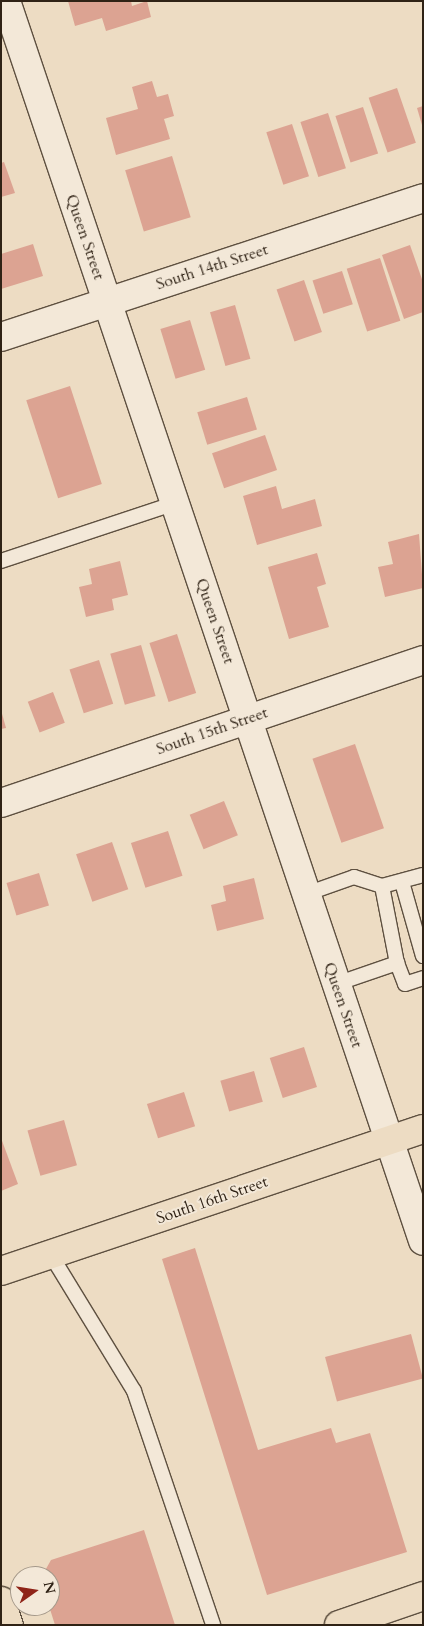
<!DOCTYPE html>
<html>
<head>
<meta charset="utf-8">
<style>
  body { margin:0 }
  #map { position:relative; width:424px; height:1626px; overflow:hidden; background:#eddcc3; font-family:Cardo,serif }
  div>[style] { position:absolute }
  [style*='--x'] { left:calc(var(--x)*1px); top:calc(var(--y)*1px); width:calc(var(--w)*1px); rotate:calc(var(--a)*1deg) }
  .building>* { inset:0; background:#dca392; transform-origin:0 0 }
  .roads { filter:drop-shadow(1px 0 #5e5040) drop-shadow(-1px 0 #5e5040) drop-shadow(0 1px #5e5040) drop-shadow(0 -1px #5e5040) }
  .lane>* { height:14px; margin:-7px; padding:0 7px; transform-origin:7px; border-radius:7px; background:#f3e8d8 }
  .street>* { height:28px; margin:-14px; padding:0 14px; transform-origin:14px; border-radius:14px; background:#f3e8d8 }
  .primary>* { height:28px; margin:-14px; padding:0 14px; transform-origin:14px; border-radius:14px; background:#eddcc3 }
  span { translate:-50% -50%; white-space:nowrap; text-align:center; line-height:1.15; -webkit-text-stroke:4px #f3e8d8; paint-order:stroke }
  .street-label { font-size:16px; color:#2f2215 }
  .frame { position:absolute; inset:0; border:2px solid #2f2215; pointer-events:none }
  .north { position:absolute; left:10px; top:1566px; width:50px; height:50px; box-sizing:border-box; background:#f3e8d8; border:1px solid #a5998a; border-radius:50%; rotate:77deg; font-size:14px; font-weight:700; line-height:20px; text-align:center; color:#2f2215 }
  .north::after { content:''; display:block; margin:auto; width:18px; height:22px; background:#8f2418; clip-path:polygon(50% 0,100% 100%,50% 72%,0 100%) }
</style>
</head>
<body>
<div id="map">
  <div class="building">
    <div style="clip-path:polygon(68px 1px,131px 1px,132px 6px,147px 1px,151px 17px,106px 31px,102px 18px,75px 26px)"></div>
    <div style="clip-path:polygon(152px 81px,157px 97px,168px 94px,174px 116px,164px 119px,170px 139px,116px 155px,106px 118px,138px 109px,132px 87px)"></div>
    <div style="left:397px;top:88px;width:58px;height:30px;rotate:71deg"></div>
    <div style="clip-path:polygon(423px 106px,423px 125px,422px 125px,417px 108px)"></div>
    <div style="left:363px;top:107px;width:49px;height:29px;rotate:72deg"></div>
    <div style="left:328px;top:113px;width:58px;height:29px;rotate:72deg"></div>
    <div style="left:292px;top:124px;width:55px;height:27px;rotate:72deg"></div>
    <div style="left:172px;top:156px;width:64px;height:49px;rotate:73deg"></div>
    <div style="clip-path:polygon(4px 162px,15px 193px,1px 197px,1px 163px)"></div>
    <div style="clip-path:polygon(33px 244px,43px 276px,1px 289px,1px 254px)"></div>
    <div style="clip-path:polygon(410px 245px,423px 282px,423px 312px,404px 319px,382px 255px)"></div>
    <div style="left:380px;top:258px;width:66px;height:35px;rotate:72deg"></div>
    <div style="left:342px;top:271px;width:35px;height:31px;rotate:72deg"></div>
    <div style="left:304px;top:280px;width:55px;height:29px;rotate:71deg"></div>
    <div style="left:235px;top:305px;width:56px;height:26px;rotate:74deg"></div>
    <div style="left:190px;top:320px;width:52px;height:31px;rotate:73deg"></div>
    <div style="left:70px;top:386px;width:103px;height:46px;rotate:72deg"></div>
    <div style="left:247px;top:397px;width:34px;height:52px;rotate:73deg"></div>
    <div style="left:265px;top:435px;width:37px;height:56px;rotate:71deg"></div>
    <div style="clip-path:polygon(276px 486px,282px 509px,315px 499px,322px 526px,257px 545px,243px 496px)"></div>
    <div style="clip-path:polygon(419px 534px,423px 588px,385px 597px,378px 567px,393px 564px,388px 542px)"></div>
    <div style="clip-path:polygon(317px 553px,326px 584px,317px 587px,329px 627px,289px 639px,268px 567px)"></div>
    <div style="clip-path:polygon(120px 561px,128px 595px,112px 599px,114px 610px,86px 617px,79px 587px,92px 584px,89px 569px)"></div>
    <div style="left:177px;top:634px;width:62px;height:29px;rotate:72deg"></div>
    <div style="left:141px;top:645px;width:53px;height:32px;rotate:74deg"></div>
    <div style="left:99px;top:660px;width:46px;height:31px;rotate:72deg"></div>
    <div style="left:53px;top:692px;width:33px;height:27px;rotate:69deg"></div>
    <div style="clip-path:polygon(1px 710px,6px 728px,1px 729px)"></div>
    <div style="left:355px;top:744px;width:89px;height:45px;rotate:71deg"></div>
    <div style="left:224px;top:801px;width:37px;height:37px;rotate:68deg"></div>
    <div style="left:168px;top:831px;width:47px;height:39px;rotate:72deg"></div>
    <div style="left:112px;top:842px;width:50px;height:38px;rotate:71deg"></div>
    <div style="left:39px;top:873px;width:34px;height:34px;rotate:73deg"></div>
    <div style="clip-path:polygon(254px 878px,264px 919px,217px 931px,211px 905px,226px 901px,223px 886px)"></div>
    <div style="left:304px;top:1047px;width:42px;height:36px;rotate:72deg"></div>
    <div style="left:254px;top:1071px;width:32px;height:35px;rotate:74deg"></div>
    <div style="left:184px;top:1092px;width:36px;height:39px;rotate:72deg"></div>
    <div style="left:64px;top:1120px;width:47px;height:38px;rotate:74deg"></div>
    <div style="clip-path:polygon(1px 1138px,18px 1184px,1px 1191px)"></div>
    <div style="clip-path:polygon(195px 1248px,258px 1450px,331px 1428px,336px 1443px,370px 1433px,407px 1552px,267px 1595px,162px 1259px)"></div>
    <div style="left:411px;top:1334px;width:46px;height:89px;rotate:75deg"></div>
    <div style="clip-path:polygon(144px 1530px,175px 1625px,55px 1625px,49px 1606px,50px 1576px,42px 1576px,51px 1560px)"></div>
  </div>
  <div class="roads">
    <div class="lane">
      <div style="--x:1;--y:561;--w:183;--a:-18.4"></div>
      <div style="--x:402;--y:882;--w:77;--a:74.2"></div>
      <div style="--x:382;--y:886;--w:42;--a:-15"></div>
      <div style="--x:306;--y:894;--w:51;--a:-19.5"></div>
      <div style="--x:354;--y:877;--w:29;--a:18"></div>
      <div style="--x:382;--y:886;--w:78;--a:79"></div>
      <div style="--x:397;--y:963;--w:22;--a:69"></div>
      <div style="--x:405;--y:984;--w:19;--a:-18"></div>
      <div style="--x:336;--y:984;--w:65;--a:-19"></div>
      <div style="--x:51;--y:1255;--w:159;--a:58.6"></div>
      <div style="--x:134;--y:1391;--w:247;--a:71.3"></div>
    </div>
    <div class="street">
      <div style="--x:6;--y:1;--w:1308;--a:71.41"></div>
      <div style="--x:1;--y:337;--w:444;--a:-18.2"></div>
      <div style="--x:1;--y:803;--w:446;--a:-18.7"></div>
    </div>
    <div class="primary">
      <div style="--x:1;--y:1271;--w:445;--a:-18.6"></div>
      <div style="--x:1;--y:1601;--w:25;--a:72"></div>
      <div style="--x:339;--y:1625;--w:89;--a:-19"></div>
    </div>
  </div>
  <div class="street-label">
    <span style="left:85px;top:237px;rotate:71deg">Queen Street</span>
    <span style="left:212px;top:267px;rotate:-18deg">South 14th Street</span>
    <span style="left:215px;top:621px;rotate:71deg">Queen Street</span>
    <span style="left:212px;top:731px;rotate:-19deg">South 15th Street</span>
    <span style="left:343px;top:1005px;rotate:71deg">Queen Street</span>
    <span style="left:212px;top:1200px;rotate:-19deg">South 16th Street</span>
  </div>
  <div class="frame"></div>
  <div class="north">N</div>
</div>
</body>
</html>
